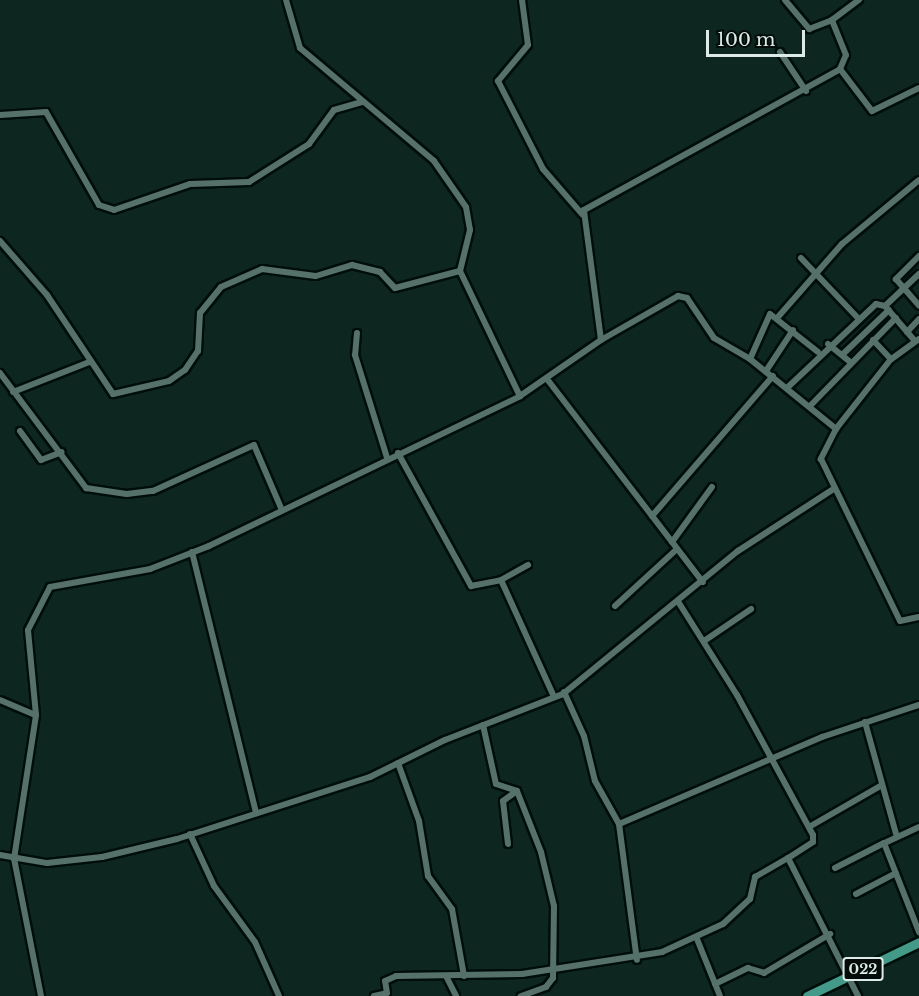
<!DOCTYPE html>
<html>
<head>
<meta charset="utf-8">
<style>
  body { margin:0 }
  #map { position:relative; width:919px; height:996px; overflow:hidden; background:#0d2620; font-family:"Libre Baskerville",serif }
  div>[style] { position:absolute }
  [style*='--x'] { left:calc(var(--x)*1px); top:calc(var(--y)*1px); width:calc(var(--w)*1px); rotate:calc(var(--a)*1deg) }
  .roads { filter:drop-shadow(2px 0 #000e0a) drop-shadow(-2px 0 #000e0a) drop-shadow(0 2px #000e0a) drop-shadow(0 -2px #000e0a) }
  .street>* { height:6px; margin:-3px; padding:0 3px; transform-origin:3px; border-radius:3px; background:#567169 }
  .primary>* { height:9px; margin:-4.5px; padding:0 4.5px; transform-origin:4.5px; border-radius:4.5px; background:#439a88 }
  span { translate:-50% -50%; white-space:nowrap; text-align:center; line-height:1.15; -webkit-text-stroke:4.5px #040c0a; paint-order:stroke }
  .shield-label span { padding:2px 4px; background:#040c0a; border:2px solid; border-radius:4px; -webkit-text-stroke-width:0 }
  .shield-label { font-size:14px; color:#dcebe7; font-weight:700 }
  .scale { position:absolute; left:706px; top:30px; width:99px; height:27px; box-sizing:border-box; border:3px solid #dcebe7; border-top:0; padding-left:8px; font-size:18px; line-height:21px; white-space:nowrap; color:#dcebe7; -webkit-text-stroke:4px #040c0a; paint-order:stroke }
</style>
</head>
<body>
<div id="map">
  <div class="roads">
    <div class="street">
      <div style="--x:286;--y:0;--w:50;--a:73.7"></div>
      <div style="--x:300;--y:48;--w:175;--a:40.1"></div>
      <div style="--x:434;--y:161;--w:56;--a:55.2"></div>
      <div style="--x:466;--y:207;--w:23;--a:80"></div>
      <div style="--x:470;--y:230;--w:42;--a:103.7"></div>
      <div style="--x:460;--y:271;--w:139;--a:64.4"></div>
      <div style="--x:522;--y:0;--w:45;--a:82.4"></div>
      <div style="--x:528;--y:45;--w:47;--a:129.8"></div>
      <div style="--x:498;--y:81;--w:99;--a:62.9"></div>
      <div style="--x:543;--y:169;--w:60;--a:49.1"></div>
      <div style="--x:785;--y:0;--w:38;--a:50"></div>
      <div style="--x:809;--y:29;--w:25;--a:-21"></div>
      <div style="--x:780;--y:52;--w:47;--a:56.3"></div>
      <div style="--x:840;--y:69;--w:53;--a:52.7"></div>
      <div style="--x:872;--y:111;--w:52;--a:-26.1"></div>
      <div style="--x:0;--y:115;--w:46;--a:-3.7"></div>
      <div style="--x:46;--y:112;--w:107;--a:60.3"></div>
      <div style="--x:99;--y:205;--w:16;--a:18"></div>
      <div style="--x:114;--y:210;--w:80;--a:-18.9"></div>
      <div style="--x:190;--y:184;--w:59;--a:-1.9"></div>
      <div style="--x:249;--y:182;--w:71;--a:-32.3"></div>
      <div style="--x:309;--y:144;--w:42;--a:-53.7"></div>
      <div style="--x:334;--y:110;--w:29;--a:-16"></div>
      <div style="--x:0;--y:241;--w:72;--a:49"></div>
      <div style="--x:47;--y:295;--w:119;--a:56.3"></div>
      <div style="--x:113;--y:394;--w:57;--a:-13.1"></div>
      <div style="--x:169;--y:381;--w:19;--a:-35"></div>
      <div style="--x:185;--y:370;--w:23;--a:-56"></div>
      <div style="--x:198;--y:351;--w:38;--a:-87"></div>
      <div style="--x:200;--y:313;--w:33;--a:-51"></div>
      <div style="--x:221;--y:287;--w:45;--a:-23.7"></div>
      <div style="--x:262;--y:269;--w:54;--a:7.4"></div>
      <div style="--x:316;--y:276;--w:38;--a:-17"></div>
      <div style="--x:352;--y:265;--w:29;--a:14"></div>
      <div style="--x:380;--y:272;--w:22;--a:47"></div>
      <div style="--x:395;--y:288;--w:67;--a:-14.7"></div>
      <div style="--x:919;--y:256;--w:33;--a:135"></div>
      <div style="--x:896;--y:279;--w:35;--a:49"></div>
      <div style="--x:801;--y:258;--w:83;--a:46.5"></div>
      <div style="--x:885;--y:306;--w:47;--a:-43.3"></div>
      <div style="--x:778;--y:317;--w:97;--a:-48.8"></div>
      <div style="--x:842;--y:244;--w:100;--a:-39.7"></div>
      <div style="--x:907;--y:332;--w:18;--a:-47"></div>
      <div style="--x:357;--y:333;--w:22;--a:95"></div>
      <div style="--x:355;--y:355;--w:108;--a:72.7"></div>
      <div style="--x:919;--y:339;--w:34;--a:144"></div>
      <div style="--x:891;--y:359;--w:89;--a:128.2"></div>
      <div style="--x:836;--y:429;--w:34;--a:117"></div>
      <div style="--x:821;--y:459;--w:180;--a:64"></div>
      <div style="--x:900;--y:621;--w:19;--a:-12"></div>
      <div style="--x:601;--y:340;--w:131;--a:-97.5"></div>
      <div style="--x:584;--y:210;--w:292;--a:-28.8"></div>
      <div style="--x:840;--y:69;--w:15;--a:-67"></div>
      <div style="--x:846;--y:55;--w:38;--a:-112"></div>
      <div style="--x:832;--y:20;--w:34;--a:-37"></div>
      <div style="--x:873;--y:340;--w:26;--a:47"></div>
      <div style="--x:828;--y:344;--w:28;--a:39"></div>
      <div style="--x:842;--y:355;--w:65;--a:-43.8"></div>
      <div style="--x:750;--y:359;--w:49;--a:-66"></div>
      <div style="--x:770;--y:314;--w:61;--a:38.4"></div>
      <div style="--x:766;--y:371;--w:49;--a:-56.6"></div>
      <div style="--x:0;--y:373;--w:144;--a:53.2"></div>
      <div style="--x:86;--y:488;--w:41;--a:8.3"></div>
      <div style="--x:127;--y:494;--w:26;--a:-7"></div>
      <div style="--x:153;--y:491;--w:111;--a:-24.5"></div>
      <div style="--x:254;--y:445;--w:69;--a:66.8"></div>
      <div style="--x:547;--y:379;--w:256;--a:52.5"></div>
      <div style="--x:788;--y:387;--w:121;--a:-43.3"></div>
      <div style="--x:876;--y:304;--w:9;--a:13"></div>
      <div style="--x:885;--y:306;--w:46;--a:49.4"></div>
      <div style="--x:13;--y:392;--w:82;--a:-21.5"></div>
      <div style="--x:810;--y:406;--w:123;--a:-45.7"></div>
      <div style="--x:20;--y:431;--w:36;--a:54"></div>
      <div style="--x:41;--y:460;--w:22;--a:-21"></div>
      <div style="--x:398;--y:453;--w:152;--a:61.2"></div>
      <div style="--x:471;--y:586;--w:31;--a:-11"></div>
      <div style="--x:501;--y:580;--w:31;--a:-29"></div>
      <div style="--x:652;--y:516;--w:185;--a:-49.2"></div>
      <div style="--x:672;--y:542;--w:68;--a:-54"></div>
      <div style="--x:192;--y:552;--w:269;--a:76.2"></div>
      <div style="--x:501;--y:580;--w:128;--a:65.6"></div>
      <div style="--x:679;--y:603;--w:109;--a:57.8"></div>
      <div style="--x:737;--y:695;--w:159;--a:61.5"></div>
      <div style="--x:813;--y:835;--w:7;--a:90"></div>
      <div style="--x:813;--y:842;--w:30;--a:147"></div>
      <div style="--x:788;--y:858;--w:155;--a:63.1"></div>
      <div style="--x:615;--y:606;--w:84;--a:-42.6"></div>
      <div style="--x:704;--y:641;--w:57;--a:-34.2"></div>
      <div style="--x:564;--y:692;--w:48;--a:65.6"></div>
      <div style="--x:584;--y:736;--w:46;--a:76.3"></div>
      <div style="--x:595;--y:781;--w:49;--a:60.8"></div>
      <div style="--x:619;--y:824;--w:137;--a:82.5"></div>
      <div style="--x:0;--y:700;--w:39;--a:23"></div>
      <div style="--x:865;--y:722;--w:116;--a:74.5"></div>
      <div style="--x:483;--y:725;--w:60;--a:77.6"></div>
      <div style="--x:496;--y:784;--w:22;--a:18"></div>
      <div style="--x:517;--y:791;--w:66;--a:68.5"></div>
      <div style="--x:541;--y:852;--w:56;--a:76.5"></div>
      <div style="--x:554;--y:906;--w:72;--a:90.8"></div>
      <div style="--x:553;--y:978;--w:11;--a:128"></div>
      <div style="--x:546;--y:987;--w:27;--a:160"></div>
      <div style="--x:398;--y:763;--w:62;--a:70.1"></div>
      <div style="--x:419;--y:821;--w:56;--a:80.7"></div>
      <div style="--x:428;--y:876;--w:41;--a:54"></div>
      <div style="--x:452;--y:909;--w:68;--a:79.8"></div>
      <div style="--x:619;--y:824;--w:221;--a:-23.2"></div>
      <div style="--x:822;--y:737;--w:102;--a:-18.3"></div>
      <div style="--x:809;--y:827;--w:84;--a:-29.9"></div>
      <div style="--x:919;--y:827;--w:38;--a:155"></div>
      <div style="--x:884;--y:843;--w:96;--a:68.5"></div>
      <div style="--x:190;--y:834;--w:57;--a:65.2"></div>
      <div style="--x:214;--y:886;--w:69;--a:53.8"></div>
      <div style="--x:255;--y:942;--w:59;--a:66"></div>
      <div style="--x:508;--y:844;--w:43;--a:-96.6"></div>
      <div style="--x:503;--y:801;--w:17;--a:-36"></div>
      <div style="--x:0;--y:855;--w:48;--a:9.7"></div>
      <div style="--x:47;--y:863;--w:55;--a:-6.2"></div>
      <div style="--x:102;--y:857;--w:77;--a:-13.5"></div>
      <div style="--x:177;--y:839;--w:203;--a:-17.8"></div>
      <div style="--x:370;--y:777;--w:84;--a:-26.3"></div>
      <div style="--x:445;--y:740;--w:127;--a:-21.3"></div>
      <div style="--x:563;--y:694;--w:226;--a:-39.3"></div>
      <div style="--x:738;--y:551;--w:112;--a:-33"></div>
      <div style="--x:835;--y:868;--w:55;--a:-27"></div>
      <div style="--x:856;--y:894;--w:45;--a:-27.7"></div>
      <div style="--x:697;--y:939;--w:61;--a:68"></div>
      <div style="--x:447;--y:978;--w:20;--a:63"></div>
      <div style="--x:715;--y:984;--w:37;--a:-26"></div>
      <div style="--x:748;--y:968;--w:17;--a:17"></div>
      <div style="--x:764;--y:973;--w:77;--a:-30.6"></div>
      <div style="--x:41;--y:996;--w:140;--a:-101.1"></div>
      <div style="--x:14;--y:859;--w:146;--a:-81.3"></div>
      <div style="--x:36;--y:715;--w:85;--a:-95.4"></div>
      <div style="--x:28;--y:630;--w:48;--a:-62.9"></div>
      <div style="--x:50;--y:587;--w:102;--a:-10.2"></div>
      <div style="--x:150;--y:569;--w:63;--a:-21.3"></div>
      <div style="--x:209;--y:546;--w:345;--a:-25.7"></div>
      <div style="--x:520;--y:396;--w:98;--a:-34.7"></div>
      <div style="--x:601;--y:340;--w:89;--a:-29.7"></div>
      <div style="--x:678;--y:296;--w:9;--a:13"></div>
      <div style="--x:687;--y:298;--w:48;--a:56"></div>
      <div style="--x:714;--y:338;--w:42;--a:30.3"></div>
      <div style="--x:750;--y:359;--w:111;--a:39.1"></div>
      <div style="--x:374;--y:996;--w:13;--a:-13"></div>
      <div style="--x:387;--y:993;--w:12;--a:-99"></div>
      <div style="--x:385;--y:981;--w:12;--a:-24"></div>
      <div style="--x:396;--y:976;--w:126;--a:-0.9"></div>
      <div style="--x:522;--y:974;--w:142;--a:-8.9"></div>
      <div style="--x:662;--y:952;--w:67;--a:-24.7"></div>
      <div style="--x:723;--y:924;--w:37;--a:-43"></div>
      <div style="--x:750;--y:899;--w:23;--a:-77"></div>
      <div style="--x:755;--y:877;--w:38;--a:-30"></div>
    </div>
    <div class="primary">
      <div style="--x:807;--y:996;--w:124;--a:-25.7"></div>
    </div>
  </div>
  <div class="shield-label">
    <span style="left:863px;top:969px">022</span>
  </div>
  <div class="scale">100 m</div>
</div>
</body>
</html>
